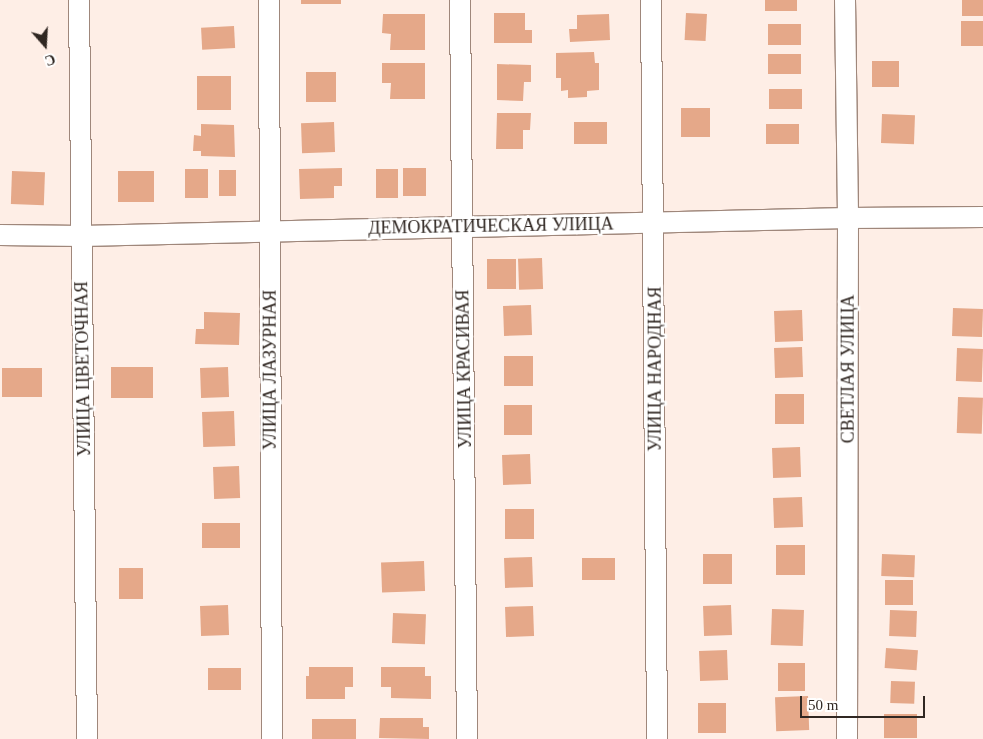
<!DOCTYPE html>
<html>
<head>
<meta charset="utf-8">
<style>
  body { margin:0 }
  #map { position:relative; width:983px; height:739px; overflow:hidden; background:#feeee6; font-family:Georgia,serif }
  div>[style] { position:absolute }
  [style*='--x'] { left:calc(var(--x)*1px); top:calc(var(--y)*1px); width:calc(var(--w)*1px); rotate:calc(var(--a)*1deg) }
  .building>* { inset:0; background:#e5a889; transform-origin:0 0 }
  .roads { filter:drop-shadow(1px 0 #9f877b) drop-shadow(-1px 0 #9f877b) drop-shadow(0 1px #9f877b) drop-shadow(0 -1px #9f877b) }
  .minor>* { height:20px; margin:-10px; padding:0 10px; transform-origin:10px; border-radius:10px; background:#fff }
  span { translate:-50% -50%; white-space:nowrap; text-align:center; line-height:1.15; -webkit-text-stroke:4.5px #fff; paint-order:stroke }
  .street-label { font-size:18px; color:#302722 }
  .north { position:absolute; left:20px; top:20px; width:50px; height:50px; -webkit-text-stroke:4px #fff; paint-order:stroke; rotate:161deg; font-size:14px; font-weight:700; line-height:20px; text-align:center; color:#302722 }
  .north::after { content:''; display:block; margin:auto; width:18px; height:22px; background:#302722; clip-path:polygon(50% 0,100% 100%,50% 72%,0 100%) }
  .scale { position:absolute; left:800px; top:696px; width:125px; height:22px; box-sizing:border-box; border:2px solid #302722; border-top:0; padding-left:6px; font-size:15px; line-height:18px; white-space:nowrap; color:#302722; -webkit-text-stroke:4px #fff; paint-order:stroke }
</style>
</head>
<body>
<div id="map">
  <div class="building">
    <div style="left:301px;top:0;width:40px;height:4px"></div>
    <div style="left:765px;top:0;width:32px;height:11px"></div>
    <div style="left:962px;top:0;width:21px;height:16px"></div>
    <div style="clip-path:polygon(494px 13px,525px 13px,525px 30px,532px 30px,532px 43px,494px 43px)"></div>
    <div style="left:686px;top:13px;width:21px;height:27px;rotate:3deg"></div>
    <div style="clip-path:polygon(383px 14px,425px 14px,425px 50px,390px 50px,391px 34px,382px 33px)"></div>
    <div style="clip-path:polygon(609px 14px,610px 40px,570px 42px,569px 29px,577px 29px,577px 15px)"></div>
    <div style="left:961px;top:21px;width:22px;height:25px"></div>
    <div style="left:801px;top:24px;width:21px;height:33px;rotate:90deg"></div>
    <div style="left:234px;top:26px;width:22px;height:33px;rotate:87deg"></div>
    <div style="clip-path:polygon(594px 52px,595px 63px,599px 63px,599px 90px,587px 91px,587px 97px,568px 98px,568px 90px,561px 91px,561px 78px,556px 78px,556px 53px)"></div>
    <div style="left:768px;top:54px;width:33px;height:20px"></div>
    <div style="left:872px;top:61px;width:27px;height:26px"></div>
    <div style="clip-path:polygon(382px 63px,425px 63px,425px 99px,390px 99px,391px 83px,382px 83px)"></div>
    <div style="clip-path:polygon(497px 64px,531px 65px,531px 82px,524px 82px,523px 101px,497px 100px)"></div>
    <div style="left:336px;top:72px;width:30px;height:30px;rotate:90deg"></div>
    <div style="left:197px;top:76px;width:34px;height:34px"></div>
    <div style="left:769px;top:89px;width:33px;height:20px"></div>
    <div style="left:681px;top:108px;width:29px;height:29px"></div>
    <div style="clip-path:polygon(497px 113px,531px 113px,530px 130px,523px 130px,523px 149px,496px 149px)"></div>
    <div style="left:882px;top:114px;width:33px;height:29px;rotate:2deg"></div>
    <div style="left:334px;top:122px;width:30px;height:33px;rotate:88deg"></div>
    <div style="left:574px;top:122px;width:33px;height:22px"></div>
    <div style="clip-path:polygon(201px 124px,234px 125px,235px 157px,201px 156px,201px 151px,193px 151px,194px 135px,201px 136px)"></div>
    <div style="left:766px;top:124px;width:33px;height:20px"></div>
    <div style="clip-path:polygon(342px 168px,342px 186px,334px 186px,334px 198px,300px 199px,299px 169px)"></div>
    <div style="left:403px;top:168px;width:23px;height:28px"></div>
    <div style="left:208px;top:169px;width:29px;height:23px;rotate:90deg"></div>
    <div style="left:376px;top:169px;width:22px;height:29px"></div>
    <div style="left:219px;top:170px;width:17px;height:26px"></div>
    <div style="left:12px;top:171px;width:33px;height:33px;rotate:2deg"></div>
    <div style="left:118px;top:171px;width:36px;height:31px"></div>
    <div style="left:542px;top:258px;width:31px;height:24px;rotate:88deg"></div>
    <div style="left:516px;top:259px;width:30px;height:29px;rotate:90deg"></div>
    <div style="left:531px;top:305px;width:30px;height:28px;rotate:88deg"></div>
    <div style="left:953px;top:308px;width:30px;height:28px;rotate:2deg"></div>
    <div style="left:802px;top:310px;width:31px;height:28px;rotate:88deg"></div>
    <div style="clip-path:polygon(204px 312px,240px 313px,239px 345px,195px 344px,196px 329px,204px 329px)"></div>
    <div style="left:802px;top:347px;width:30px;height:28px;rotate:88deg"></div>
    <div style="left:957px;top:348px;width:26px;height:33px;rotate:2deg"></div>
    <div style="left:533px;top:356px;width:30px;height:29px;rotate:90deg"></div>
    <div style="left:111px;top:367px;width:42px;height:31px"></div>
    <div style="left:228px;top:367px;width:30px;height:28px;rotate:88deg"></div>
    <div style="left:2px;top:368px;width:40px;height:29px"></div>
    <div style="left:804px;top:394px;width:30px;height:29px;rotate:90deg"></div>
    <div style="left:958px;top:397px;width:25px;height:36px;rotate:2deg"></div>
    <div style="left:504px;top:405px;width:28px;height:30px"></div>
    <div style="left:234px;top:411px;width:35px;height:32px;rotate:88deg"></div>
    <div style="left:800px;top:447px;width:30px;height:28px;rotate:88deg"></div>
    <div style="left:530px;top:454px;width:30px;height:28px;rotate:88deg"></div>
    <div style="left:239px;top:466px;width:32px;height:26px;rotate:88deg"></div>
    <div style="left:802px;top:497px;width:30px;height:29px;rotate:88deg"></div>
    <div style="left:534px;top:509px;width:30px;height:29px;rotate:90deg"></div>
    <div style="left:202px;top:523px;width:38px;height:25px"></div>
    <div style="left:776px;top:545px;width:29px;height:30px"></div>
    <div style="left:732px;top:554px;width:30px;height:29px;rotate:90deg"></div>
    <div style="left:882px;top:554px;width:33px;height:22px;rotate:2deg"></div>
    <div style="left:532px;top:557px;width:30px;height:28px;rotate:88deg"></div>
    <div style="left:615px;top:558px;width:22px;height:33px;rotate:90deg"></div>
    <div style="left:424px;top:561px;width:30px;height:43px;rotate:88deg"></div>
    <div style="left:119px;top:568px;width:24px;height:31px"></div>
    <div style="left:885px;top:580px;width:28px;height:25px"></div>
    <div style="left:228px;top:605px;width:30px;height:28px;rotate:88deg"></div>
    <div style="left:731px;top:605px;width:30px;height:28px;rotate:88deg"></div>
    <div style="left:533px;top:606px;width:30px;height:28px;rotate:88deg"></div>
    <div style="left:772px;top:609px;width:32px;height:36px;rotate:2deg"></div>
    <div style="left:890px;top:610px;width:27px;height:26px;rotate:2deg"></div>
    <div style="left:393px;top:613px;width:33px;height:30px;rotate:2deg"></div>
    <div style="left:886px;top:648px;width:32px;height:20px;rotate:4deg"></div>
    <div style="left:727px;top:650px;width:30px;height:28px;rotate:88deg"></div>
    <div style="left:805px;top:663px;width:28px;height:27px;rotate:90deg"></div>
    <div style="clip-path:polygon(309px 667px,353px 667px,353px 687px,345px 687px,345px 699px,306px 699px,306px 676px,309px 676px)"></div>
    <div style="clip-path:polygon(381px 667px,425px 667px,425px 676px,431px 676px,431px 699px,391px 698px,391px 687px,381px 687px)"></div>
    <div style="left:208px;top:668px;width:33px;height:22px"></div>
    <div style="left:891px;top:681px;width:24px;height:22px;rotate:2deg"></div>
    <div style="left:808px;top:696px;width:34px;height:33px;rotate:88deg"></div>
    <div style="left:698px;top:703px;width:28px;height:30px"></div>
    <div style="left:884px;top:714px;width:33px;height:24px"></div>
    <div style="clip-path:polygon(380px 718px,423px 718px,423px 727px,429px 727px,429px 739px,379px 738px)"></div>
    <div style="left:312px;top:719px;width:44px;height:20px"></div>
  </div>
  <div class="roads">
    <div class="minor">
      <div style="--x:79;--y:0;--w:739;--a:89.38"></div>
      <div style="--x:269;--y:0;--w:739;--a:89.77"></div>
      <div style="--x:460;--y:0;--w:739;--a:89.46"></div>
      <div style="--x:651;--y:0;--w:739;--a:89.53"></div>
      <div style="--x:845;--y:0;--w:218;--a:89.2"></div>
      <div style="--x:848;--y:218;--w:521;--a:90.11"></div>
      <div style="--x:0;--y:235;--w:82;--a:0.7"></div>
      <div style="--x:82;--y:236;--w:766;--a:-1.35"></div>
      <div style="--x:848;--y:218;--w:135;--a:-0.4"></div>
    </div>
  </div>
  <div class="street-label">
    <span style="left:491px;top:226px;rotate:-1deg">ДЕМОКРАТИЧЕСКАЯ УЛИЦА</span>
    <span style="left:83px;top:369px;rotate:-91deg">УЛИЦА ЦВЕТОЧНАЯ</span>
    <span style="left:464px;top:369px;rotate:-91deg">УЛИЦА КРАСИВАЯ</span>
    <span style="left:655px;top:369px;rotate:-90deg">УЛИЦА НАРОДНАЯ</span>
    <span style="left:848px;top:369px;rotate:-90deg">СВЕТЛАЯ УЛИЦА</span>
    <span style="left:270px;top:370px;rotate:-90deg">УЛИЦА ЛАЗУРНАЯ</span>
  </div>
  <div class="north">С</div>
  <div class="scale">50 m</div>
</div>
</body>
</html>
